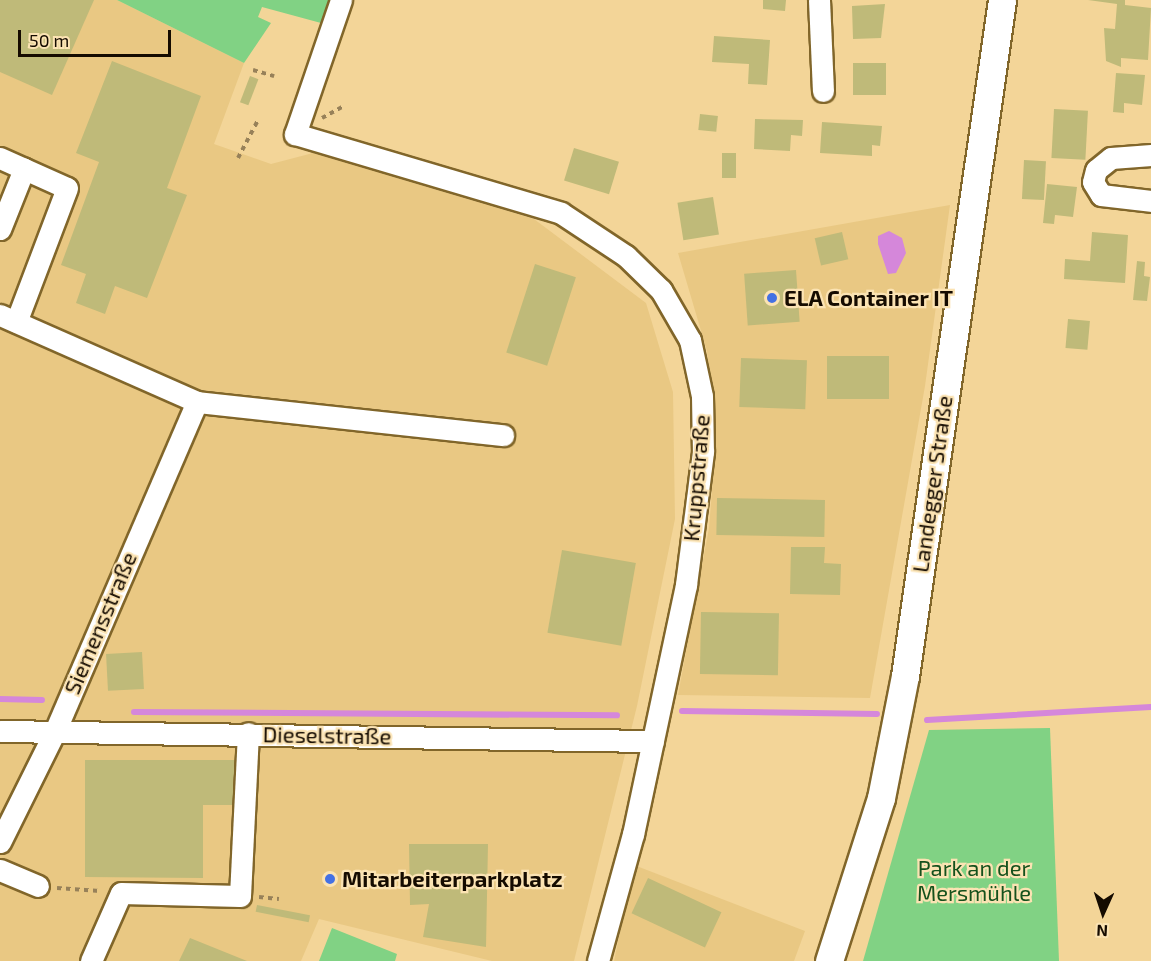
<!DOCTYPE html>
<html>
<head>
<meta charset="utf-8">
<style>
  body { margin:0 }
  #map { position:relative; width:1151px; height:961px; overflow:hidden; background:#f3d598; font-family:"Exo 2",sans-serif }
  div>[style] { position:absolute }
  [style*='--x'] { left:calc(var(--x)*1px); top:calc(var(--y)*1px); width:calc(var(--w)*1px); rotate:calc(var(--a)*1deg) }
  .built>* { inset:0; background:#e9c883 }
  .green>* { inset:0; background:#81d284 }
  .water>* { inset:0; background:#d587da }
  .stream>* { height:6px; margin:-3px; padding:0 3px; transform-origin:3px; border-radius:3px; background:#d587da }
  .building>* { inset:0; background:#bfba79; transform-origin:0 0 }
  .path>* { height:4px; margin-top:-2px; transform-origin:0; background:repeating-linear-gradient(90deg,#978159 0 4.5px,transparent 0 9px) }
  .roads { filter:drop-shadow(2px 0 #81662a) drop-shadow(-2px 0 #81662a) drop-shadow(0 2px #81662a) drop-shadow(0 -2px #81662a) }
  .minor>* { height:21px; margin:-10.5px; padding:0 10.5px; transform-origin:10.5px; border-radius:10.5px; background:#fff }
  .major>* { height:27px; margin:-13.5px; padding:0 13.5px; transform-origin:13.5px; border-radius:13.5px; background:#fff }
  .dots>* { width:16px; height:16px; translate:-50% -50%; box-sizing:border-box; border:3px solid #fbe3b3; border-radius:50% }
  span { translate:-50% -50%; white-space:nowrap; text-align:center; line-height:1.15; -webkit-text-stroke:4.5px #fbe3b3; paint-order:stroke }
  .poi-label { font-size:22px; color:#150b00; font-weight:700 }
  .left { translate:0 -50%; text-align:left }
  .street-label { font-size:22px; color:#150b00 }
  .park-label { font-size:22px; color:#15511c }
  .north { position:absolute; left:1073px; top:883px; width:60px; height:60px; -webkit-text-stroke:4px #fbe3b3; paint-order:stroke; rotate:183deg; font-size:16px; font-weight:700; line-height:24px; text-align:center; color:#150b00 }
  .north::after { content:''; display:block; margin:auto; width:21px; height:27px; background:#150b00; clip-path:polygon(50% 0,100% 100%,50% 72%,0 100%) }
  .scale { position:absolute; left:18px; top:30px; width:153px; height:27px; box-sizing:border-box; border:3px solid #150b00; border-top:0; padding-left:8px; font-size:18px; line-height:21px; white-space:nowrap; color:#150b00; -webkit-text-stroke:4px #fbe3b3; paint-order:stroke }
</style>
</head>
<body>
<div id="map">
  <div class="built">
    <div style="clip-path:polygon(0 0,117px 0,244px 63px,214px 144px,271px 164px,313px 153px,534px 219px,646px 303px,673px 392px,675px 519px,637px 706px,574px 961px,492px 961px,319px 919px,301px 961px,0 961px)"></div>
    <div style="clip-path:polygon(950px 205px,925px 386px,870px 698px,678px 695px,709px 528px,716px 441px,707px 351px,678px 253px)"></div>
    <div style="clip-path:polygon(634px 865px,805px 931px,794px 961px,614px 961px)"></div>
  </div>
  <div class="green">
    <div style="clip-path:polygon(117px 0,329px 0,321px 23px,262px 7px,258px 17px,271px 23px,244px 63px)"></div>
    <div style="clip-path:polygon(1050px 728px,1059px 961px,863px 961px,929px 730px)"></div>
    <div style="clip-path:polygon(332px 928px,397px 954px,395px 961px,319px 961px)"></div>
  </div>
  <div class="water">
    <div style="clip-path:polygon(889px 231px,902px 238px,906px 253px,896px 273px,888px 274px,878px 244px,878px 236px)"></div>
  </div>
  <div class="stream">
    <div style="--x:0;--y:699;--w:42;--a:1.4"></div>
    <div style="--x:682;--y:711;--w:195;--a:0.9"></div>
    <div style="--x:134;--y:712;--w:483;--a:0.4"></div>
    <div style="--x:927;--y:720;--w:224;--a:-3.3"></div>
  </div>
  <div class="building">
    <div style="clip-path:polygon(0 0,94px 0,52px 95px,0 72px)"></div>
    <div style="clip-path:polygon(763px 0,786px 0,785px 11px,763px 9px)"></div>
    <div style="clip-path:polygon(1088px 0,1125px 0,1125px 5px,1151px 8px,1148px 60px,1121px 58px,1121px 67px,1106px 61px,1104px 28px,1115px 29px,1117px 4px)"></div>
    <div style="clip-path:polygon(885px 4px,881px 38px,853px 39px,852px 6px)"></div>
    <div style="clip-path:polygon(714px 36px,770px 40px,767px 85px,748px 84px,749px 64px,712px 62px)"></div>
    <div style="clip-path:polygon(112px 61px,201px 96px,167px 188px,187px 195px,147px 298px,115px 286px,105px 314px,76px 303px,86px 274px,61px 265px,99px 162px,76px 153px)"></div>
    <div style="left:853px;top:63px;width:33px;height:32px"></div>
    <div style="clip-path:polygon(1116px 73px,1145px 75px,1142px 105px,1124px 103px,1124px 113px,1113px 112px)"></div>
    <div style="left:250px;top:76px;width:9px;height:28px;rotate:21deg"></div>
    <div style="left:1054px;top:109px;width:34px;height:49px;rotate:3deg"></div>
    <div style="left:700px;top:114px;width:18px;height:16px;rotate:6deg"></div>
    <div style="clip-path:polygon(755px 119px,803px 120px,802px 136px,791px 135px,790px 151px,754px 149px)"></div>
    <div style="clip-path:polygon(822px 122px,882px 126px,880px 146px,872px 145px,872px 156px,820px 153px)"></div>
    <div style="left:574px;top:148px;width:47px;height:34px;rotate:17deg"></div>
    <div style="left:722px;top:153px;width:14px;height:25px"></div>
    <div style="left:1024px;top:160px;width:22px;height:39px;rotate:3deg"></div>
    <div style="clip-path:polygon(1047px 184px,1077px 187px,1073px 217px,1055px 215px,1054px 224px,1043px 223px)"></div>
    <div style="left:713px;top:197px;width:38px;height:36px;rotate:81deg"></div>
    <div style="left:842px;top:232px;width:28px;height:28px;rotate:77deg"></div>
    <div style="clip-path:polygon(1092px 232px,1128px 235px,1125px 283px,1064px 279px,1065px 259px,1090px 261px)"></div>
    <div style="clip-path:polygon(1137px 261px,1145px 262px,1144px 276px,1150px 277px,1147px 301px,1133px 300px)"></div>
    <div style="left:535px;top:264px;width:43px;height:93px;rotate:18deg"></div>
    <div style="left:796px;top:270px;width:52px;height:52px;rotate:86deg"></div>
    <div style="left:1068px;top:319px;width:22px;height:29px;rotate:5deg"></div>
    <div style="left:827px;top:356px;width:62px;height:43px"></div>
    <div style="left:741px;top:358px;width:66px;height:49px;rotate:2deg"></div>
    <div style="left:717px;top:498px;width:108px;height:37px;rotate:1deg"></div>
    <div style="clip-path:polygon(791px 547px,825px 547px,824px 563px,841px 564px,840px 595px,790px 594px)"></div>
    <div style="left:562px;top:550px;width:75px;height:84px;rotate:10deg"></div>
    <div style="left:701px;top:612px;width:78px;height:62px;rotate:1deg"></div>
    <div style="left:142px;top:652px;width:37px;height:36px;rotate:87deg"></div>
    <div style="clip-path:polygon(85px 760px,239px 760px,238px 805px,203px 805px,203px 878px,85px 877px)"></div>
    <div style="clip-path:polygon(409px 844px,488px 844px,486px 947px,423px 937px,429px 904px,410px 905px)"></div>
    <div style="left:648px;top:878px;width:81px;height:39px;rotate:25deg"></div>
    <div style="left:257px;top:905px;width:54px;height:7px;rotate:11deg"></div>
    <div style="clip-path:polygon(190px 938px,247px 961px,179px 961px)"></div>
  </div>
  <div class="path">
    <div style="--x:253;--y:70;--w:22;--a:16"></div>
    <div style="--x:322;--y:118;--w:26;--a:-29"></div>
    <div style="--x:238;--y:158;--w:41;--a:-62.2"></div>
    <div style="--x:57;--y:888;--w:43;--a:4"></div>
    <div style="--x:259;--y:897;--w:20;--a:6"></div>
  </div>
  <div class="roads">
    <div class="minor">
      <div style="--x:341;--y:0;--w:142;--a:108.9"></div>
      <div style="--x:295;--y:134;--w:277;--a:16.5"></div>
      <div style="--x:561;--y:213;--w:78;--a:33.5"></div>
      <div style="--x:626;--y:256;--w:49;--a:44.2"></div>
      <div style="--x:661;--y:290;--w:58;--a:59.9"></div>
      <div style="--x:690;--y:340;--w:57;--a:77.9"></div>
      <div style="--x:702;--y:396;--w:56;--a:89"></div>
      <div style="--x:703;--y:452;--w:134;--a:97.3"></div>
      <div style="--x:686;--y:585;--w:255;--a:102"></div>
      <div style="--x:633;--y:834;--w:132;--a:105.4"></div>
      <div style="--x:819;--y:0;--w:91;--a:87.5"></div>
      <div style="--x:1151;--y:155;--w:40;--a:175.7"></div>
      <div style="--x:1111;--y:158;--w:19;--a:141"></div>
      <div style="--x:1096;--y:170;--w:12;--a:104"></div>
      <div style="--x:1093;--y:182;--w:15;--a:58"></div>
      <div style="--x:1101;--y:195;--w:50;--a:6.8"></div>
      <div style="--x:0;--y:158;--w:73;--a:24.1"></div>
      <div style="--x:67;--y:188;--w:143;--a:110.8"></div>
      <div style="--x:0;--y:229;--w:65;--a:-68.2"></div>
      <div style="--x:0;--y:315;--w:215;--a:23.8"></div>
      <div style="--x:197;--y:402;--w:308;--a:6.2"></div>
      <div style="--x:0;--y:731;--w:653;--a:0.88"></div>
      <div style="--x:0;--y:842;--w:126;--a:-63.6"></div>
      <div style="--x:56;--y:729;--w:356;--a:-66.7"></div>
      <div style="--x:0;--y:870;--w:41;--a:22.8"></div>
      <div style="--x:91;--y:961;--w:74;--a:-66.2"></div>
      <div style="--x:121;--y:893;--w:119;--a:1.4"></div>
      <div style="--x:240;--y:896;--w:163;--a:-87.2"></div>
    </div>
    <div class="major">
      <div style="--x:829;--y:961;--w:171;--a:-72.3"></div>
      <div style="--x:881;--y:798;--w:124;--a:-78.9"></div>
      <div style="--x:905;--y:676;--w:683;--a:-81.83"></div>
    </div>
  </div>
  <div class="dots">
    <div style="left:772px;top:298px;background:#4471e3"></div>
    <div style="left:330px;top:879px;background:#4471e3"></div>
  </div>
  <div class="poi-label">
    <span class="left" style="left:784px;top:298px">ELA Container IT</span>
    <span class="left" style="left:342px;top:879px">Mitarbeiterparkplatz</span>
  </div>
  <div class="street-label">
    <span style="left:696px;top:478px;rotate:-85deg">Kruppstraße</span>
    <span style="left:932px;top:484px;rotate:-82deg">Landegger Straße</span>
    <span style="left:100px;top:623px;rotate:-67deg">Siemensstraße</span>
    <span style="left:327px;top:735px;rotate:1deg">Dieselstraße</span>
  </div>
  <div class="park-label">
    <span style="left:974px;top:880px">Park an der<br>Mersmühle</span>
  </div>
  <div class="north">N</div>
  <div class="scale">50 m</div>
</div>
</body>
</html>
